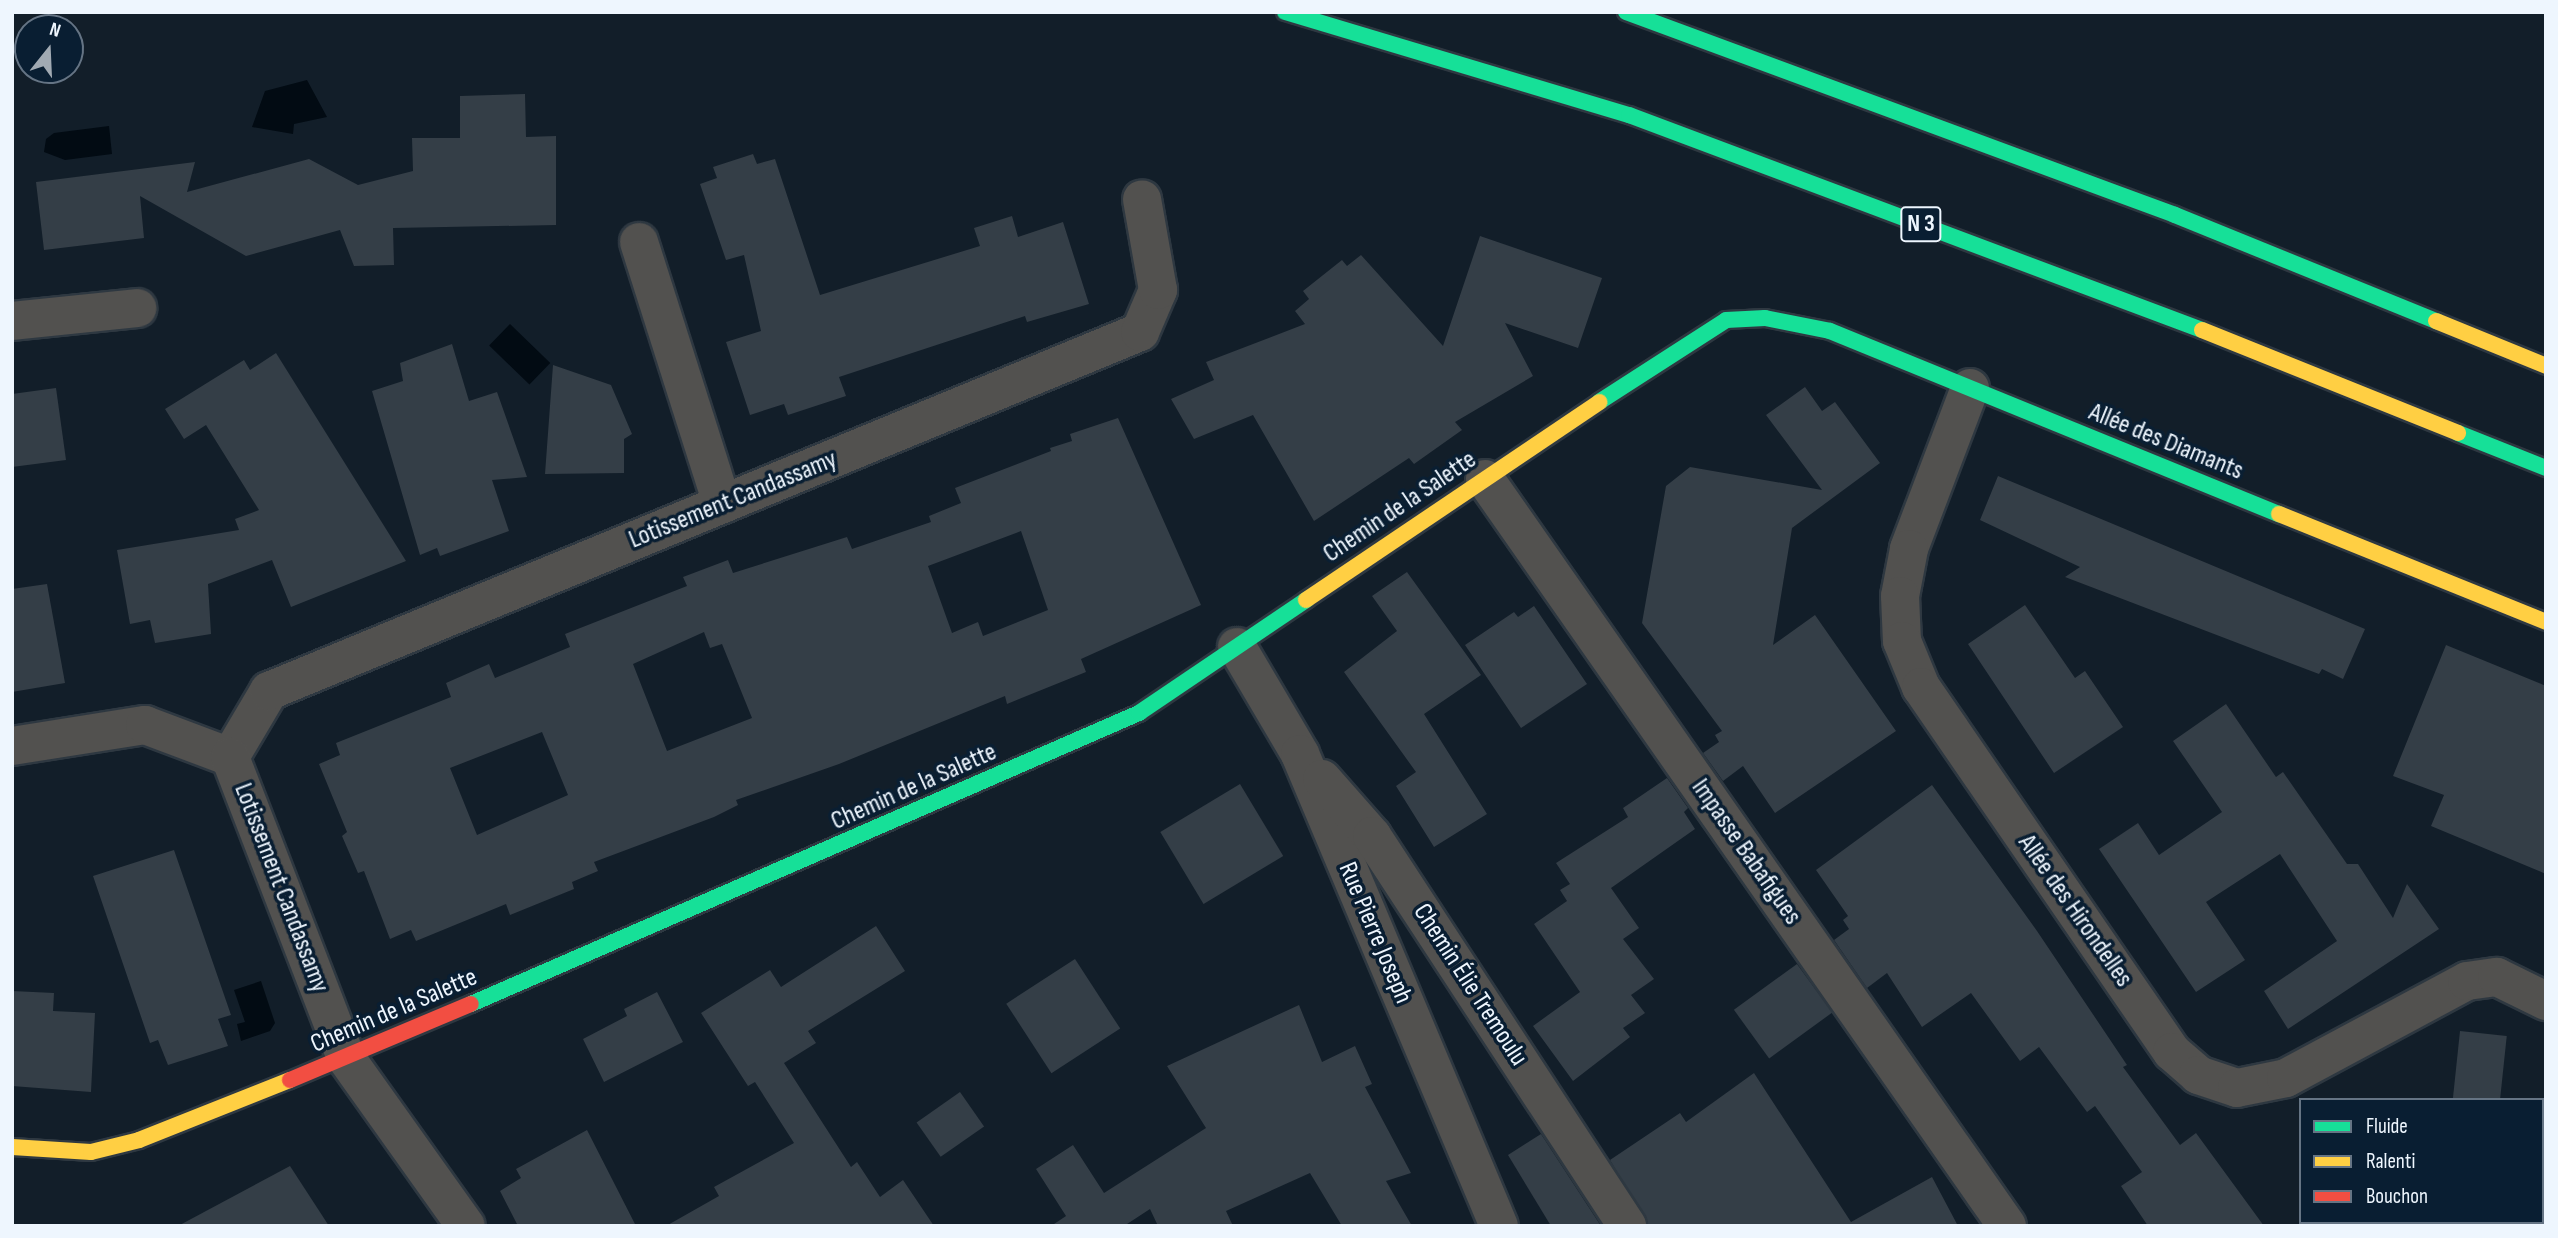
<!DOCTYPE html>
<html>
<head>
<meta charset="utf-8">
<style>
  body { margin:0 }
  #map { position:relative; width:2558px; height:1238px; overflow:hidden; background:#121e29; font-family:"Sofia Sans Condensed",sans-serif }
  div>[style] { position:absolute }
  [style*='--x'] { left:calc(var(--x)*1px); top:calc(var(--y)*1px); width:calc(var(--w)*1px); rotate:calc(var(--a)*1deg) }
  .water>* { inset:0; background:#020b13; transform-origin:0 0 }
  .building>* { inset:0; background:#343e47; transform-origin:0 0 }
  .roads { filter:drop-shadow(2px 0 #2e3841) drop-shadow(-2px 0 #2e3841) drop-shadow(0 2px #2e3841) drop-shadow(0 -2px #2e3841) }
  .street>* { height:38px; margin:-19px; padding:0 19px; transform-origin:19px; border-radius:19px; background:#52514f }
  .fast>* { height:16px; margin:-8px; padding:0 8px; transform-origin:8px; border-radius:8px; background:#16e098 }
  .slow>* { height:16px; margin:-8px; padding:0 8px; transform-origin:8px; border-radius:8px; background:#ffcf43 }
  .jam>* { height:16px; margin:-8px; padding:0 8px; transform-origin:8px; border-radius:8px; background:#f24e42 }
  span { translate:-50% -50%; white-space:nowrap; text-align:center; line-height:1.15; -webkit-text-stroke:7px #091e32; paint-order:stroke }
  .shield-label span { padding:2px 5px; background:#091e32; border:2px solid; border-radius:5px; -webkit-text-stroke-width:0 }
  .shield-label { font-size:24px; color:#eef6fe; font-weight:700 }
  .street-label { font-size:26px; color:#eef6fe }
  .frame { position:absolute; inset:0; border:14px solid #eef6fe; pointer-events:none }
  .legend { position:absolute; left:2299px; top:1098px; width:245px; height:126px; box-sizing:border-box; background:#091e32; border:2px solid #657484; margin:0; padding:9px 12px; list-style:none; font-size:21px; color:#eef6fe }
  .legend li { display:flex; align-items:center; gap:14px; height:35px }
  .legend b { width:35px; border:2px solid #657484 }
  .north { position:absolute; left:14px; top:14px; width:70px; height:70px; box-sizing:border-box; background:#091e32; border:2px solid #657484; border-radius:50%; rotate:18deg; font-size:19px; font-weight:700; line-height:28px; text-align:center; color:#eef6fe }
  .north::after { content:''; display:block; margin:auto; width:24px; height:32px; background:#a1aab3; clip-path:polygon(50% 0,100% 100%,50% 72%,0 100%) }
</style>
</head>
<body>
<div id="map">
  <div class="water">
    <div style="clip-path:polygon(307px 80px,327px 117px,294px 124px,293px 134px,252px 127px,265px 91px)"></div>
    <div style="clip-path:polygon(109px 126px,112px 154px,65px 160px,44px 152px,46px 139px,54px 133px)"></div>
    <div style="left:510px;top:324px;width:56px;height:30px;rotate:44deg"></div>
    <div style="clip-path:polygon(261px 981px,275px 1023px,270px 1031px,241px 1041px,237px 1024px,245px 1022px,234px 990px)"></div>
  </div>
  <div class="building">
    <div style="clip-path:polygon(525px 94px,526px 137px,556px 136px,556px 225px,393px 228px,394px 265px,354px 266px,340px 230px,246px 256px,140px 196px,144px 238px,44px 250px,36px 182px,195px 162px,187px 192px,309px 159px,358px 185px,413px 171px,412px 138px,460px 138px,460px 96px)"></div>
    <div style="clip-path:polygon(753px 154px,757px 164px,775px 159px,820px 295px,980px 246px,974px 228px,1012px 216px,1018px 237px,1063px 222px,1089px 304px,1027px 322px,1025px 316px,839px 377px,846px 396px,788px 415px,784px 404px,750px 415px,726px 342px,761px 331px,744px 255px,726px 260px,700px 184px,717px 178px,713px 167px)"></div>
    <div style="clip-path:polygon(1480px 236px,1602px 278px,1578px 348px,1505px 323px,1533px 376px,1455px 422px,1462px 430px,1414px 464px,1409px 458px,1314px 521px,1253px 415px,1194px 439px,1171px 399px,1214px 380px,1206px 362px,1305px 324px,1295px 311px,1309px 299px,1303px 291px,1342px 260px,1347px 266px,1361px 255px,1443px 346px)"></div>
    <div style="clip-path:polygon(452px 344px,469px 401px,497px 392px,527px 477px,492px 480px,509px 531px,440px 556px,437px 548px,420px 555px,372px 391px,403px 381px,400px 363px)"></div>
    <div style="clip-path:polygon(276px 353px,406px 561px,291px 607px,272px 560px,208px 584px,211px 634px,155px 643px,150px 620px,130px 624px,117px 550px,239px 530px,235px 519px,259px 510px,206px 425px,184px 439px,165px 409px,244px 360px,250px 370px)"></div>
    <div style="clip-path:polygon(553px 365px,611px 385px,632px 434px,624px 439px,624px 473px,545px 474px)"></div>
    <div style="clip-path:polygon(1805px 387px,1822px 411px,1835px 402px,1880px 463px,1792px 528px,1773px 645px,1815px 615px,1896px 731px,1775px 813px,1743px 766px,1723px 781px,1703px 753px,1719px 742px,1715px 735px,1722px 731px,1642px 623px,1666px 486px,1690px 467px,1822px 490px,1766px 415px)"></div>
    <div style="clip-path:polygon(56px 388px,66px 460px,12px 467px,12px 394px)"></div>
    <div style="clip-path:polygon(evenodd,1118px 418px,1201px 605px,1081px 659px,1086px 672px,1007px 704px,1005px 696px,839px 764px,736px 800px,738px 805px,714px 817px,594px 862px,598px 871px,572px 882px,574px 889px,510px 915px,506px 904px,416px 941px,411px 930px,390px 939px,364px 871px,358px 873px,342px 836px,347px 832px,319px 764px,340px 755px,336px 743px,451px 697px,446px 683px,489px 664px,495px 678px,570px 647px,565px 634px,687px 586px,683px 577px,728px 560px,733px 573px,847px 537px,852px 549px,931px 522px,929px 516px,961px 503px,955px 488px,1051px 451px,1050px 448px,1072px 441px,1070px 434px,1118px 418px,1021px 531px,1048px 610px,983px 636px,978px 622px,952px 633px,928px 566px,1021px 531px,1118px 418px,704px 632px,710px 648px,722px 644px,752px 718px,667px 751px,633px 664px,704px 632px,1118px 418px,542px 732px,568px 795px,477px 835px,450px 768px,542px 732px)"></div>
    <div style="clip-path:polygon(1998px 476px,2365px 629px,2343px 679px,2322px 669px,2319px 674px,2065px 577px,2080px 567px,1980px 520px)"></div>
    <div style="clip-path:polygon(1407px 572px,1481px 675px,1424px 714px,1487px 814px,1434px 847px,1396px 786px,1416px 772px,1344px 672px,1397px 631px,1372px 596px)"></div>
    <div style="clip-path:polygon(47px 584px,65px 683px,12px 692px,12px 589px)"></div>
    <div style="clip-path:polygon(2025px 605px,2075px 678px,2085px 671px,2123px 727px,2054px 773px,1968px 644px)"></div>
    <div style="clip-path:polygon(1534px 606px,1587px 684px,1521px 728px,1465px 645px,1514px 612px,1518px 617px)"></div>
    <div style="clip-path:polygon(2446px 645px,2546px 686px,2546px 874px,2431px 826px,2444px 795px,2393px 776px)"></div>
    <div style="clip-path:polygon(2226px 704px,2276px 777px,2283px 772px,2347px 864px,2358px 864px,2393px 918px,2407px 884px,2439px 929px,2288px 1029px,2264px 991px,2337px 941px,2280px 854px,2206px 902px,2245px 960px,2196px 992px,2099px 849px,2138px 823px,2159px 855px,2222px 812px,2173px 741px)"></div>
    <div style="clip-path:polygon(1667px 778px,1688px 808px,1684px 812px,1695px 829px,1611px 888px,1639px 928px,1623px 939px,1654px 979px,1631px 995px,1645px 1013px,1623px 1028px,1630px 1037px,1573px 1081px,1533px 1026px,1580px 992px,1534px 924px,1567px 901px,1560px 890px,1570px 884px,1556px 863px,1628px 817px,1623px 808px)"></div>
    <div style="left:1240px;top:784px;width:84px;height:93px;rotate:59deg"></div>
    <div style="clip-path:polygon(1932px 785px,2037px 931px,2127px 1065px,2123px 1067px,2180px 1145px,2196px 1133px,2264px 1226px,2148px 1226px,2121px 1186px,2142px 1172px,2095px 1106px,2087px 1112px,2039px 1047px,2020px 1061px,1971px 993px,1922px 1027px,1887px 973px,1867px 988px,1834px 940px,1849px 929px,1843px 920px,1848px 916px,1816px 870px)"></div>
    <div style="clip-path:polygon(174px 850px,231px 1015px,218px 1019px,228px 1046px,168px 1065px,158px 1040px,150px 1043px,93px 876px)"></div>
    <div style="clip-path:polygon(876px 926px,905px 971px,808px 1031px,816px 1043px,784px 1063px,851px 1167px,857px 1162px,880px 1197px,903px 1180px,934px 1226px,666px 1226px,719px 1196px,714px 1187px,794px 1143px,755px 1082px,748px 1086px,701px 1013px,770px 970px,781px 987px)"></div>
    <div style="left:1075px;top:959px;width:83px;height:82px;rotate:57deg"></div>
    <div style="left:1797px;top:964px;width:60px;height:78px;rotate:54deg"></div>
    <div style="clip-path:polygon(12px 991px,54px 993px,53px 1011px,95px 1013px,91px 1092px,12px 1086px)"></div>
    <div style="clip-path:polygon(657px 992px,683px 1042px,604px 1082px,583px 1039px,627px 1016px,624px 1009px)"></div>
    <div style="clip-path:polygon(1299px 1005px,1322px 1062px,1355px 1046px,1372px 1084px,1365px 1087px,1411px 1173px,1386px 1181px,1412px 1226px,1342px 1226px,1310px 1173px,1226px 1211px,1233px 1226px,1158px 1226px,1150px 1209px,1124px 1226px,1051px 1226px,1066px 1216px,1036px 1169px,1073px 1145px,1104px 1193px,1206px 1128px,1167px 1066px)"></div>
    <div style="left:2460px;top:1031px;width:47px;height:69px;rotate:6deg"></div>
    <div style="clip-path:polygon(1754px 1073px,1851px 1222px,1932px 1177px,1958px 1226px,1649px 1226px,1610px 1160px,1680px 1113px,1686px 1122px)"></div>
    <div style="left:960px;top:1092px;width:42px;height:53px;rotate:55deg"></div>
    <div style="clip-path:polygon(587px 1130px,636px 1226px,518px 1226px,500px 1191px,521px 1178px,516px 1169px)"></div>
    <div style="clip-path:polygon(1541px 1134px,1601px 1226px,1551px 1226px,1508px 1155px)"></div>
    <div style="clip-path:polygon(290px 1166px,329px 1226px,178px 1226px)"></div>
  </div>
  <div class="roads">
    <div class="street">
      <div style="--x:639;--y:242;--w:275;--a:72.4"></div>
      <div style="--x:12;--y:321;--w:126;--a:-5.9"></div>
      <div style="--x:1970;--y:388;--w:172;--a:110.8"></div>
      <div style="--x:1909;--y:549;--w:48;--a:100.8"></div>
      <div style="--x:1900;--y:596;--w:45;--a:87.5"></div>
      <div style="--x:1902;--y:641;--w:50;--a:67.6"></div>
      <div style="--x:1921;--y:687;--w:443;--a:55.5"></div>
      <div style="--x:2172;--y:1052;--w:35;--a:41"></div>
      <div style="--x:2198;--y:1075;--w:41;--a:18.4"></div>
      <div style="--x:2237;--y:1088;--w:50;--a:-11.5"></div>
      <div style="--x:2286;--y:1078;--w:205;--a:-28.2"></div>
      <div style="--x:2467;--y:981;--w:30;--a:-8"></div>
      <div style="--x:2497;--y:977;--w:55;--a:26.1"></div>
      <div style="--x:1485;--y:479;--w:911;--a:55.05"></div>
      <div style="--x:1237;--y:647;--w:124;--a:59.5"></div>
      <div style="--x:1300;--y:754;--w:512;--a:67.14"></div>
      <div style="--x:12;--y:746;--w:135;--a:-9"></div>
      <div style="--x:145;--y:725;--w:91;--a:20.6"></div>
      <div style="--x:230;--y:757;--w:77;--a:-59.4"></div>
      <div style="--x:269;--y:691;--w:942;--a:-22.4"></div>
      <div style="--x:1140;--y:332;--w:46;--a:-66.8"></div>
      <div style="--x:1158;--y:290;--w:92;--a:-100"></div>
      <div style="--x:230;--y:757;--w:323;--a:68.9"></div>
      <div style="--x:346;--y:1058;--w:206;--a:54.5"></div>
      <div style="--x:1322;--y:779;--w:76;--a:48.7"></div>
      <div style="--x:1372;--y:836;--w:466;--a:56.8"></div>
    </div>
    <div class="fast">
      <div style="--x:1285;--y:12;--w:359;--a:16.7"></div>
      <div style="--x:1629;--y:115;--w:612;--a:20.57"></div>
      <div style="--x:1626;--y:12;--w:585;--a:20.29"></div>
      <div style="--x:2175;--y:215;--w:282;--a:22.1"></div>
      <div style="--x:1599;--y:402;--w:151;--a:-32.8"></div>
      <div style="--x:1726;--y:320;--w:39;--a:-3"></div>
      <div style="--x:1765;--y:318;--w:66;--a:11.3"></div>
      <div style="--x:1830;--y:331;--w:485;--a:22.2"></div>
      <div style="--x:2458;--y:433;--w:95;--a:21.7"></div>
      <div style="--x:471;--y:1004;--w:729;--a:-23.54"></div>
      <div style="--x:1139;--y:713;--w:202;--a:-34.1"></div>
    </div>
    <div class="slow">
      <div style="--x:2436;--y:321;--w:119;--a:22.2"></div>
      <div style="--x:2202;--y:330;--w:276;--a:21.9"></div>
      <div style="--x:2279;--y:514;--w:288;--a:22"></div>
      <div style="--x:1306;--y:600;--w:354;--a:-34"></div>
      <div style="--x:12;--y:1147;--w:79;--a:3.6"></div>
      <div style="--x:91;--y:1152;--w:49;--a:-14"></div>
      <div style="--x:139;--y:1140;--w:162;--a:-21.7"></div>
    </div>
    <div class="jam">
      <div style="--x:290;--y:1080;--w:196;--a:-22.8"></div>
    </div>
  </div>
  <div class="shield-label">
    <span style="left:1921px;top:224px">N 3</span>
  </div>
  <div class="street-label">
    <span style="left:2166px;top:442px;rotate:22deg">Allée des Diamants</span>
    <span style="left:733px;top:500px;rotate:-22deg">Lotissement Candassamy</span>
    <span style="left:1400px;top:507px;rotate:-34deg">Chemin de la Salette</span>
    <span style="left:914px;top:787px;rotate:-24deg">Chemin de la Salette</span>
    <span style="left:1746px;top:852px;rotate:55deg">Impasse Babafigues</span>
    <span style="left:281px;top:888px;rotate:69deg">Lotissement Candassamy</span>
    <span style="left:2075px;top:911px;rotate:55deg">Allée des Hirondelles</span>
    <span style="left:1375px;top:933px;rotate:67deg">Rue Pierre Joseph</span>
    <span style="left:1470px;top:985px;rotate:57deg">Chemin Élie Tremoulu</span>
    <span style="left:394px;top:1011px;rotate:-23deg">Chemin de la Salette</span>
  </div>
  <div class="frame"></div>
  <ul class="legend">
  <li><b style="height:9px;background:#16e098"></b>Fluide</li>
  <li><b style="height:9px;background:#ffcf43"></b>Ralenti</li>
  <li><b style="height:9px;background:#f24e42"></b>Bouchon</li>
  </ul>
  <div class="north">N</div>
</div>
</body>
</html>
